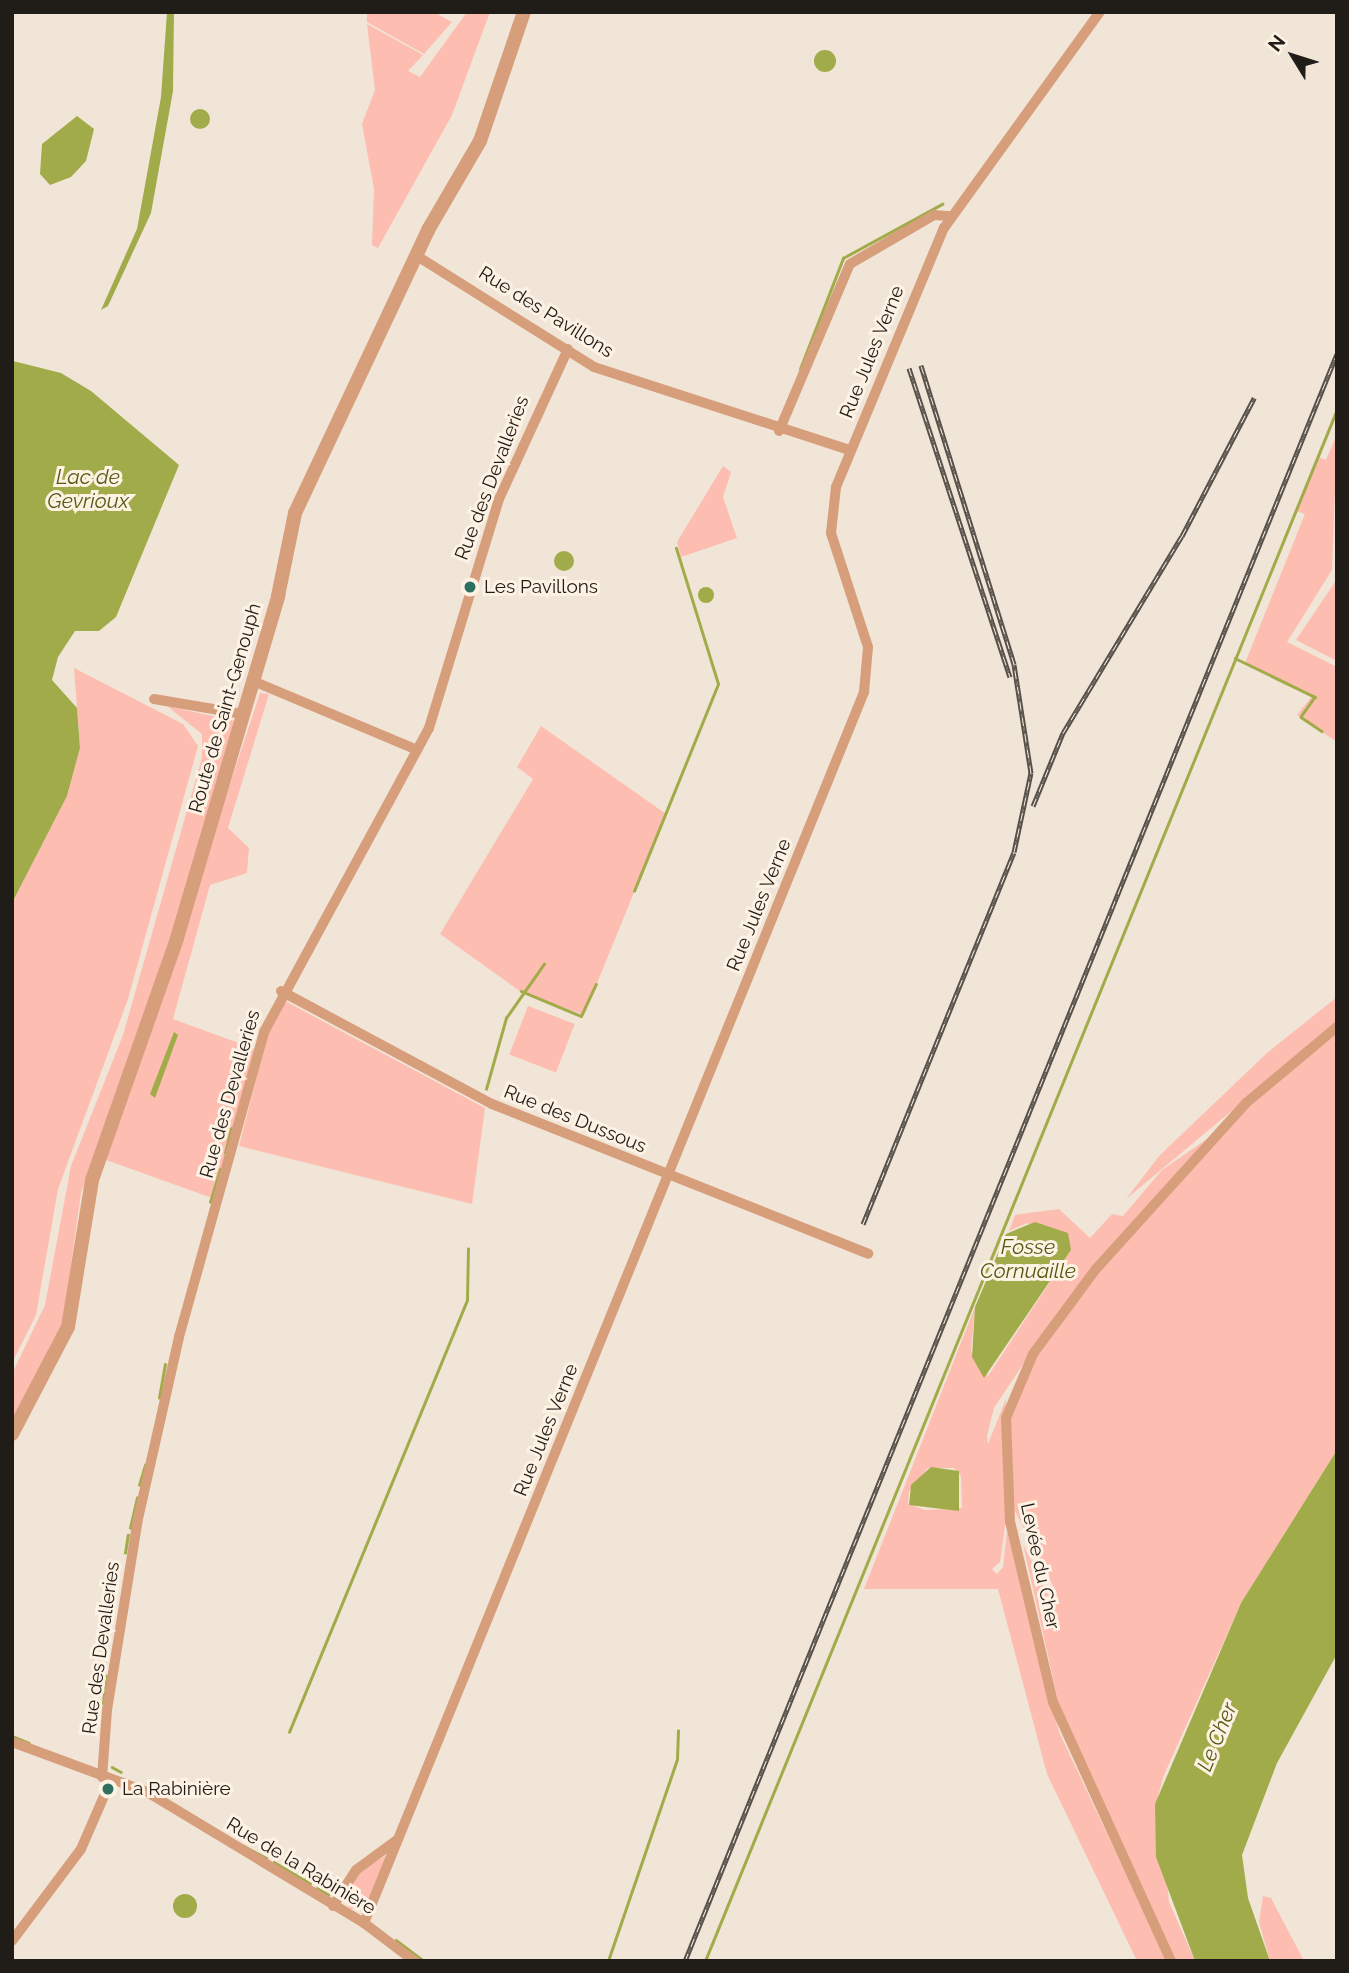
<!DOCTYPE html>
<html>
<head>
<meta charset="utf-8">
<style>
  body { margin:0 }
  #map { position:relative; width:1349px; height:1973px; overflow:hidden; background:#f1e5d7; font-family:Raleway,sans-serif }
  div>[style] { position:absolute }
  [style*='--x'] { left:calc(var(--x)*1px); top:calc(var(--y)*1px); width:calc(var(--w)*1px); rotate:calc(var(--a)*1deg) }
  .green>* { inset:0; background:#fdbdb1; transform-origin:0 0 }
  .water>* { inset:0; background:#a2ab4a }
  .round { border-radius:50% }
  .stream>* { height:2.5px; margin:-1.25px; padding:0 1.25px; transform-origin:1.25px; border-radius:1.25px; background:#a2ab4a }
  .minor>* { height:10px; margin:-5px; padding:0 5px; transform-origin:5px; border-radius:5px; background:#d79e7c }
  .tertiary>* { height:14px; margin:-7px; padding:0 7px; transform-origin:7px; border-radius:7px; background:#d79e7c }
  .rail>* { height:5px; margin-top:-2.5px; transform-origin:0; background:repeating-linear-gradient(90deg,#fef2e4 0 8px,#57514a 0 16px); box-sizing:border-box; border-block:2px solid #57514a }
  .dots>* { width:19px; height:19px; translate:-50% -50%; box-sizing:border-box; border:4px solid #fef2e4; border-radius:50% }
  span { translate:-50% -50%; white-space:nowrap; text-align:center; line-height:1.15; -webkit-text-stroke:6px #fef2e4; paint-order:stroke }
  .street-label { font-size:19px; color:#201c17 }
  .poi-label { font-size:19px; color:#201c17 }
  .left { translate:0 -50%; text-align:left }
  .water-label { font-size:21px; color:#555b14; font-style:italic }
  .frame { position:absolute; inset:0; border:14px solid #201c17; pointer-events:none }
  .north { position:absolute; left:1258px; top:21px; width:70px; height:70px; -webkit-text-stroke:5px #fef2e4; paint-order:stroke; rotate:308deg; font-size:19px; font-weight:700; line-height:28px; text-align:center; color:#201c17 }
  .north::after { content:''; display:block; margin:auto; width:24px; height:32px; background:#201c17; clip-path:polygon(50% 0,100% 100%,50% 72%,0 100%) }
</style>
</head>
<body>
<div id="map">
  <div class="green">
    <div style="clip-path:polygon(367px 12px,434px 12px,452px 22px,424px 54px,367px 22px)"></div>
    <div style="clip-path:polygon(467px 12px,490px 12px,452px 115px,378px 248px,372px 245px,374px 189px,362px 124px,375px 90px,367px 24px,423px 55px,408px 71px,420px 77px)"></div>
    <div style="clip-path:polygon(1337px 434px,1332px 570px,1287px 642px,1337px 667px,1337px 742px,1297px 715px,1312px 696px,1245px 663px,1305px 514px,1296px 511px,1318px 457px,1326px 460px)"></div>
    <div style="clip-path:polygon(723px 466px,731px 472px,723px 497px,737px 538px,681px 557px,677px 542px)"></div>
    <div style="clip-path:polygon(1337px 579px,1337px 661px,1296px 640px)"></div>
    <div style="clip-path:polygon(74px 668px,183px 724px,198px 746px,128px 999px,58px 1189px,36px 1315px,12px 1363px,12px 903px,67px 796px,80px 748px)"></div>
    <div style="clip-path:polygon(260px 693px,269px 694px,228px 828px,249px 848px,247px 873px,210px 885px,173px 1019px,255px 1049px,215px 1199px,106px 1160px)"></div>
    <div style="clip-path:polygon(167px 706px,235px 721px,150px 1005px,81px 1193px,63px 1321px,12px 1422px,12px 1374px,45px 1305px,71px 1166px,123px 1035px,202px 758px,202px 734px)"></div>
    <div style="clip-path:polygon(541px 726px,666px 814px,584px 1015px,521px 992px,440px 934px,533px 779px,517px 767px)"></div>
    <div style="clip-path:polygon(1337px 997px,1337px 1023px,1126px 1199px,1160px 1155px,1267px 1053px)"></div>
    <div style="clip-path:polygon(285px 1001px,485px 1108px,472px 1204px,239px 1146px,270px 1026px)"></div>
    <div style="left:528px;top:1006px;width:50px;height:52px;rotate:21deg"></div>
    <div style="clip-path:polygon(1337px 1032px,1337px 1450px,1241px 1603px,1164px 1775px,1158px 1796px,1169px 1902px,1195px 1961px,1175px 1961px,1063px 1723px,1023px 1544px,1048px 1595px,1055px 1590px,1014px 1509px,1010px 1416px,1032px 1364px,1097px 1274px,1253px 1101px)"></div>
    <div style="clip-path:polygon(evenodd,1207px 1139px,1031px 1352px,994px 1408px,987px 1436px,988px 1444px,1006px 1399px,1006px 1518px,1000px 1562px,992px 1569px,997px 1574px,1003px 1567px,1007px 1531px,1059px 1732px,1167px 1961px,1137px 1961px,1047px 1774px,998px 1589px,864px 1589px,975px 1307px,971px 1351px,988px 1376px,1071px 1250px,1027px 1223px,1009px 1231px,1015px 1215px,1059px 1209px,1090px 1238px,1112px 1214px,1123px 1216px,1162px 1170px,1207px 1139px,928px 1468px,954px 1468px,961px 1476px,962px 1508px,925px 1510px,908px 1504px,909px 1491px,928px 1468px)"></div>
    <div style="clip-path:polygon(389px 1854px,368px 1907px,350px 1909px,343px 1894px,361px 1870px)"></div>
    <div style="clip-path:polygon(1263px 1896px,1271px 1898px,1304px 1961px,1270px 1961px,1259px 1922px)"></div>
  </div>
  <div class="water">
    <div style="clip-path:polygon(167px 12px,174px 12px,173px 91px,151px 213px,108px 306px,101px 310px,137px 229px,161px 97px)"></div>
    <div class="round" style="left:814px;top:50px;width:22px;height:22px"></div>
    <div class="round" style="left:190px;top:109px;width:20px;height:20px"></div>
    <div style="clip-path:polygon(77px 116px,94px 129px,86px 161px,71px 177px,50px 185px,40px 174px,42px 144px)"></div>
    <div style="clip-path:polygon(13px 361px,61px 373px,91px 391px,179px 465px,116px 617px,99px 631px,75px 631px,58px 657px,52px 680px,77px 708px,80px 748px,67px 796px,12px 903px)"></div>
    <div class="round" style="left:554px;top:551px;width:20px;height:20px"></div>
    <div class="round" style="left:698px;top:587px;width:16px;height:16px"></div>
    <div style="clip-path:polygon(174px 1032px,178px 1035px,155px 1098px,150px 1094px)"></div>
    <div style="clip-path:polygon(1035px 1222px,1068px 1233px,1071px 1250px,984px 1378px,972px 1357px,975px 1307px,1006px 1234px)"></div>
    <div style="clip-path:polygon(1337px 1450px,1337px 1654px,1277px 1763px,1242px 1855px,1248px 1898px,1270px 1961px,1195px 1961px,1156px 1857px,1155px 1804px,1241px 1603px)"></div>
    <div style="clip-path:polygon(931px 1467px,959px 1471px,959px 1511px,909px 1505px,911px 1485px)"></div>
    <div class="round" style="left:173px;top:1894px;width:24px;height:24px"></div>
  </div>
  <div class="stream">
    <div style="--x:800;--y:369;--w:119;--a:-68.8"></div>
    <div style="--x:843;--y:258;--w:113;--a:-28.6"></div>
    <div style="--x:1235;--y:658;--w:89;--a:26"></div>
    <div style="--x:1315;--y:697;--w:24;--a:125"></div>
    <div style="--x:1301;--y:717;--w:25;--a:34"></div>
    <div style="--x:634;--y:891;--w:223;--a:-67.9"></div>
    <div style="--x:718;--y:684;--w:142;--a:-107.2"></div>
    <div style="--x:521;--y:991;--w:65;--a:22.6"></div>
    <div style="--x:581;--y:1016;--w:35;--a:-65"></div>
    <div style="--x:486;--y:1089;--w:74;--a:-74.3"></div>
    <div style="--x:506;--y:1018;--w:66;--a:-54.9"></div>
    <div style="--x:225;--y:1153;--w:25;--a:-76"></div>
    <div style="--x:210;--y:1202;--w:34;--a:-73"></div>
    <div style="--x:159;--y:1398;--w:34;--a:-80"></div>
    <div style="--x:139;--y:1485;--w:21;--a:-73"></div>
    <div style="--x:130;--y:1528;--w:31;--a:-77"></div>
    <div style="--x:125;--y:1553;--w:18;--a:-81"></div>
    <div style="--x:103;--y:1704;--w:28;--a:-84"></div>
    <div style="--x:289;--y:1732;--w:467;--a:-67.6"></div>
    <div style="--x:467;--y:1300;--w:51;--a:-88.9"></div>
    <div style="--x:12;--y:1736;--w:18;--a:22"></div>
    <div style="--x:112;--y:1767;--w:10;--a:29"></div>
    <div style="--x:240;--y:1844;--w:30;--a:28"></div>
    <div style="--x:274;--y:1862;--w:42;--a:30.3"></div>
    <div style="--x:317;--y:1888;--w:13;--a:29"></div>
    <div style="--x:396;--y:1940;--w:35;--a:37"></div>
    <div style="--x:608;--y:1961;--w:213;--a:-71.1"></div>
    <div style="--x:677;--y:1759;--w:28;--a:-88"></div>
    <div style="--x:705;--y:1961;--w:1676;--a:-67.84"></div>
  </div>
  <div class="minor">
    <div style="--x:417;--y:256;--w:209;--a:32.1"></div>
    <div style="--x:594;--y:367;--w:269;--a:18"></div>
    <div style="--x:779;--y:431;--w:181;--a:-67"></div>
    <div style="--x:850;--y:264;--w:97;--a:-30.3"></div>
    <div style="--x:934;--y:215;--w:16;--a:4"></div>
    <div style="--x:253;--y:681;--w:178;--a:22.8"></div>
    <div style="--x:154;--y:699;--w:90;--a:9.6"></div>
    <div style="--x:281;--y:991;--w:239;--a:28.2"></div>
    <div style="--x:492;--y:1104;--w:405;--a:21.7"></div>
    <div style="--x:12;--y:1742;--w:144;--a:20.3"></div>
    <div style="--x:147;--y:1792;--w:253;--a:31.1"></div>
    <div style="--x:364;--y:1923;--w:63;--a:37.2"></div>
    <div style="--x:102;--y:1777;--w:67;--a:-85.7"></div>
    <div style="--x:107;--y:1710;--w:193;--a:-80.8"></div>
    <div style="--x:138;--y:1519;--w:187;--a:-77.3"></div>
    <div style="--x:179;--y:1337;--w:317;--a:-74.4"></div>
    <div style="--x:264;--y:1032;--w:346;--a:-61.5"></div>
    <div style="--x:429;--y:728;--w:239;--a:-73"></div>
    <div style="--x:499;--y:499;--w:165;--a:-65.3"></div>
    <div style="--x:333;--y:1906;--w:43;--a:-57.4"></div>
    <div style="--x:356;--y:1870;--w:51;--a:-36.2"></div>
    <div style="--x:364;--y:1923;--w:1329;--a:-67.89"></div>
    <div style="--x:864;--y:692;--w:45;--a:-84.9"></div>
    <div style="--x:868;--y:647;--w:120;--a:-108"></div>
    <div style="--x:831;--y:533;--w:46;--a:-83.8"></div>
    <div style="--x:836;--y:487;--w:281;--a:-67.4"></div>
    <div style="--x:944;--y:228;--w:266;--a:-54.2"></div>
    <div style="--x:12;--y:1941;--w:115;--a:-53.1"></div>
    <div style="--x:81;--y:1849;--w:75;--a:-66.5"></div>
    <div style="--x:1171;--y:1961;--w:285;--a:-114.5"></div>
    <div style="--x:1053;--y:1702;--w:185;--a:-103.4"></div>
    <div style="--x:1010;--y:1522;--w:104;--a:-92.2"></div>
    <div style="--x:1006;--y:1418;--w:69;--a:-67.1"></div>
    <div style="--x:1033;--y:1354;--w:106;--a:-53.5"></div>
    <div style="--x:1096;--y:1269;--w:224;--a:-47.9"></div>
    <div style="--x:1246;--y:1103;--w:119;--a:-39.9"></div>
  </div>
  <div class="tertiary">
    <div style="--x:12;--y:1434;--w:121;--a:-62.4"></div>
    <div style="--x:68;--y:1327;--w:149;--a:-80.7"></div>
    <div style="--x:92;--y:1180;--w:256;--a:-70.6"></div>
    <div style="--x:177;--y:938;--w:357;--a:-73.5"></div>
    <div style="--x:278;--y:596;--w:85;--a:-78.4"></div>
    <div style="--x:295;--y:513;--w:313;--a:-64.8"></div>
    <div style="--x:428;--y:230;--w:103;--a:-59.7"></div>
    <div style="--x:480;--y:141;--w:136;--a:-71.2"></div>
  </div>
  <div class="rail">
    <div style="--x:909;--y:368;--w:325;--a:71.9"></div>
    <div style="--x:1033;--y:806;--w:79;--a:-67.7"></div>
    <div style="--x:1063;--y:733;--w:230;--a:-58.9"></div>
    <div style="--x:1182;--y:536;--w:156;--a:-62.4"></div>
    <div style="--x:863;--y:1224;--w:401;--a:-67.9"></div>
    <div style="--x:1014;--y:852;--w:81;--a:-77.9"></div>
    <div style="--x:1031;--y:773;--w:110;--a:-98.9"></div>
    <div style="--x:1014;--y:664;--w:313;--a:-107.3"></div>
    <div style="--x:685;--y:1961;--w:1734;--a:-67.92"></div>
  </div>
  <div class="dots">
    <div style="left:470px;top:587px;background:#2d7062"></div>
    <div style="left:108px;top:1789px;background:#2d7062"></div>
  </div>
  <div class="street-label">
    <span style="left:546px;top:312px;rotate:32deg">Rue des Pavillons</span>
    <span style="left:872px;top:352px;rotate:-68deg">Rue Jules Verne</span>
    <span style="left:492px;top:478px;rotate:-69deg">Rue des Devalleries</span>
    <span style="left:225px;top:708px;rotate:-74deg">Route de Saint-Genouph</span>
    <span style="left:759px;top:905px;rotate:-68deg">Rue Jules Verne</span>
    <span style="left:230px;top:1094px;rotate:-74deg">Rue des Devalleries</span>
    <span style="left:575px;top:1119px;rotate:22deg">Rue des Dussous</span>
    <span style="left:546px;top:1430px;rotate:-68deg">Rue Jules Verne</span>
    <span style="left:1040px;top:1566px;rotate:78deg">Levée du Cher</span>
    <span style="left:101px;top:1648px;rotate:-82deg">Rue des Devalleries</span>
    <span style="left:301px;top:1866px;rotate:31deg">Rue de la Rabinière</span>
  </div>
  <div class="poi-label">
    <span class="left" style="left:484px;top:587px">Les Pavillons</span>
    <span class="left" style="left:122px;top:1789px">La Rabinière</span>
  </div>
  <div class="water-label">
    <span style="left:88px;top:489px">Lac de<br>Gevrioux</span>
    <span style="left:1028px;top:1259px">Fosse<br>Cornuaille</span>
    <span style="left:1217px;top:1737px;rotate:-68deg">Le Cher</span>
  </div>
  <div class="frame"></div>
  <div class="north">N</div>
</div>
</body>
</html>
